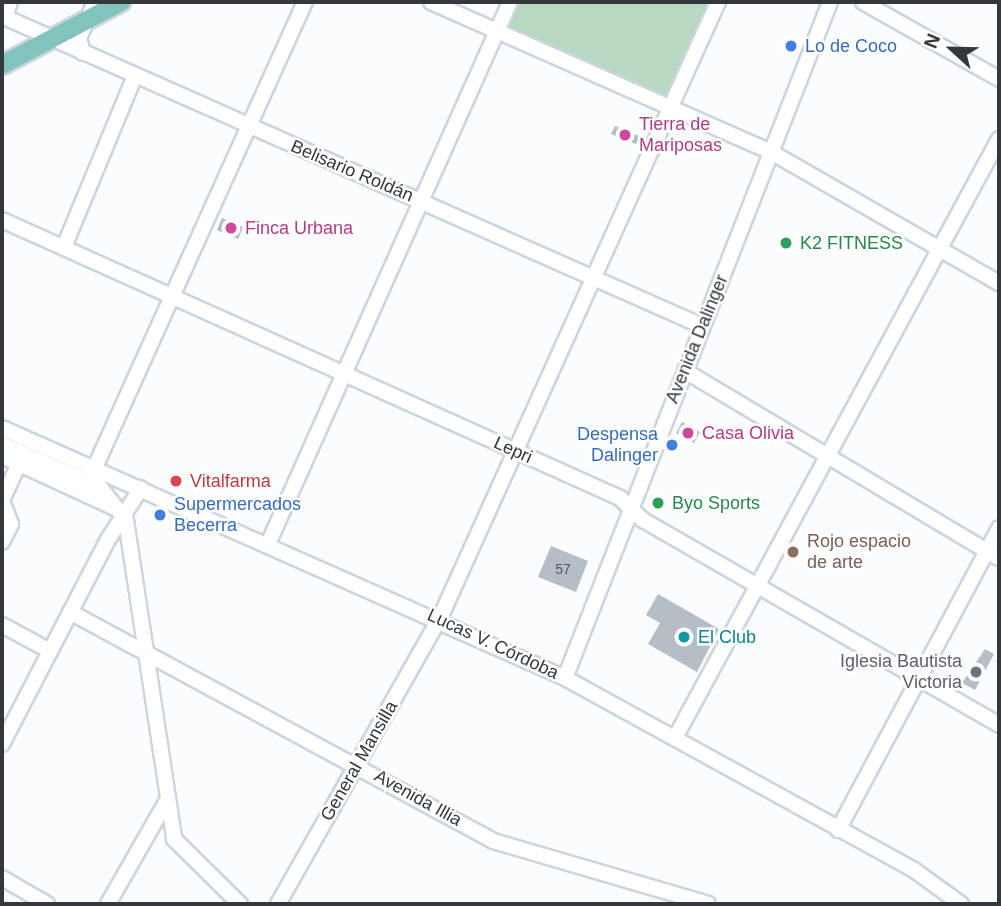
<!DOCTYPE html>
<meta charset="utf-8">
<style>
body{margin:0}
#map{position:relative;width:1001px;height:906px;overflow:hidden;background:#fafcfe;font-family:Arial,sans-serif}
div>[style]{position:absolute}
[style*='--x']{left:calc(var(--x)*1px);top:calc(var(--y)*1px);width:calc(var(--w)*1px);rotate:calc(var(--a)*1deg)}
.green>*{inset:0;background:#b9d8c2}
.building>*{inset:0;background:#b5bec7}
.roads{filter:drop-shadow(2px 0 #ccd5de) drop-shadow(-2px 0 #ccd5de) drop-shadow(0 2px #ccd5de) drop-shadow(0 -2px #ccd5de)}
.minor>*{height:14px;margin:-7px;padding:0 7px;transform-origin:7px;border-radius:7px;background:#fff}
.major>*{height:18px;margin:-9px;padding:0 9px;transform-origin:9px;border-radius:9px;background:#83c3be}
.dots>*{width:19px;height:19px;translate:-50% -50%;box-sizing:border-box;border:4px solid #fff;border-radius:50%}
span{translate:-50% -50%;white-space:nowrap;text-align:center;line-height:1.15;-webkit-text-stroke:5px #fff;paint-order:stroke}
.number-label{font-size:14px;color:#54595e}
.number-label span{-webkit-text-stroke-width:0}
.shop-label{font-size:18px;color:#366cbe}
.left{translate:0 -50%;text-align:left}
.right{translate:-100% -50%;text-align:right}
.hotel-label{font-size:18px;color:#b23c85}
.street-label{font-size:18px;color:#34373b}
.leisure-label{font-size:18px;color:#27864d}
.health-label{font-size:18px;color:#be3a42}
.education-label{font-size:18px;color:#785e54}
.culture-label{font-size:18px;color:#0d838f}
.worship-label{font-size:18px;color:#5b616d}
.frame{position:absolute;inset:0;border:4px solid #34373b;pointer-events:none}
.north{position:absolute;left:917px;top:14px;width:70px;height:70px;-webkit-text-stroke:5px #fff;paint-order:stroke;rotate:292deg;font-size:19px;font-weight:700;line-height:28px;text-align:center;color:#34373b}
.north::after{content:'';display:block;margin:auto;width:24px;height:32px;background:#34373b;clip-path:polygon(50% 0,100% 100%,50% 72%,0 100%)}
</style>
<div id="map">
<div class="green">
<i style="clip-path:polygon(517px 2px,712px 2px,667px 101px,505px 27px)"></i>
</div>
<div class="building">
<i style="clip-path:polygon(615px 126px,639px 136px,636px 144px,611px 134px)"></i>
<i style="clip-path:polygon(222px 218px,243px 227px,238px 239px,217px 230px)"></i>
<i style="clip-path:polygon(682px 422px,700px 432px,694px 443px,676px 433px)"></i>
<i style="clip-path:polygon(551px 546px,588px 561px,576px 592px,538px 577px)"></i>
<i style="clip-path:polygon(658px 594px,719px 629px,697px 672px,648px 644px,660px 623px,646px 615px)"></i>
<i style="clip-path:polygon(985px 649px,994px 654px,975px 690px,962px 683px)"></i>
</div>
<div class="roads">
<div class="minor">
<i style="--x:431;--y:2;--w:372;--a:23.8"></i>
<i style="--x:771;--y:152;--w:263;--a:29.9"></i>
<i style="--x:863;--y:2;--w:156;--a:29.5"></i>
<i style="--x:2;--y:16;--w:766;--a:23.89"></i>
<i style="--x:5;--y:18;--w:17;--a:-73"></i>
<i style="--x:83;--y:53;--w:16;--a:-105"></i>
<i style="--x:79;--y:38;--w:39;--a:-66"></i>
<i style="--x:2;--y:220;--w:678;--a:24.22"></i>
<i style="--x:620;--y:498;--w:32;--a:44"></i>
<i style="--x:643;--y:520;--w:411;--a:29.9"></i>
<i style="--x:64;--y:247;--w:185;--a:-67.5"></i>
<i style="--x:685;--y:371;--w:365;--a:30.8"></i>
<i style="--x:2;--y:428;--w:616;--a:23.94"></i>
<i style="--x:565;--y:678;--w:398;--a:28.8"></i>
<i style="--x:914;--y:870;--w:58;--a:35.9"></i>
<i style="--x:2;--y:444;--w:107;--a:23.7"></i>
<i style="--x:100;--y:487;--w:42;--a:51.8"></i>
<i style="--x:126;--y:520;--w:323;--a:81.4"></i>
<i style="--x:174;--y:839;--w:93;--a:44.6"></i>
<i style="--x:2;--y:456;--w:124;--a:24.7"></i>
<i style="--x:97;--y:476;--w:9;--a:-103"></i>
<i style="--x:95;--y:467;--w:510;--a:-65.7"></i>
<i style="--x:2;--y:542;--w:20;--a:-63"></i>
<i style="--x:11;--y:524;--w:26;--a:-111"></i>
<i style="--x:2;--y:500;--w:40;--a:-65"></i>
<i style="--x:268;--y:544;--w:594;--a:-65.94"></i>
<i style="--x:70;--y:612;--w:481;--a:28.4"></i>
<i style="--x:493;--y:841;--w:224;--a:16.3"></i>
<i style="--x:2;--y:625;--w:55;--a:28.4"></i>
<i style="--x:565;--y:678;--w:726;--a:-68.59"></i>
<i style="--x:675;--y:738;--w:681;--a:-61.59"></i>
<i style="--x:2;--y:744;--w:232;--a:-62.6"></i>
<i style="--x:109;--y:538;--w:59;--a:-57.4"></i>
<i style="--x:838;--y:830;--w:342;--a:-61.9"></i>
<i style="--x:2;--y:878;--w:52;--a:30"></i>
<i style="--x:108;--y:904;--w:121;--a:-60.3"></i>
<i style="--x:278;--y:904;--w:329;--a:-60.5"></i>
<i style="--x:440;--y:618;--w:676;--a:-65.71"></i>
</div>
<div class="major">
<i style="--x:2;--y:65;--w:135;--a:-27.9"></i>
</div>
</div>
<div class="dots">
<i style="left:791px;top:46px;background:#3f7fe0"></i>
<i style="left:625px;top:135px;background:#d1479c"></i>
<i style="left:231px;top:228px;background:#d1479c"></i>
<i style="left:786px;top:243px;background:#2e9e5b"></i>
<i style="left:688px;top:433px;background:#d1479c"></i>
<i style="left:672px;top:445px;background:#3f7fe0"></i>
<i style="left:176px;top:481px;background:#e0444e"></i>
<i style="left:658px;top:503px;background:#2e9e5b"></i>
<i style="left:160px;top:515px;background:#3f7fe0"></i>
<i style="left:793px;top:552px;background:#8d6e63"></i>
<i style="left:684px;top:637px;background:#0f9aa8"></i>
<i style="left:976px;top:672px;background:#6b7280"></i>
</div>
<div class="number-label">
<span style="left:563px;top:569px">57</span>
</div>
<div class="shop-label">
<span class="left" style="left:805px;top:46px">Lo de Coco</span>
<span class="right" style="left:658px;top:445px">Despensa<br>Dalinger</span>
<span class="left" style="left:174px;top:515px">Supermercados<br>Becerra</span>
</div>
<div class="hotel-label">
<span class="left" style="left:639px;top:135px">Tierra de<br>Mariposas</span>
<span class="left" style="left:245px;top:228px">Finca Urbana</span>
<span class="left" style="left:702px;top:433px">Casa Olivia</span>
</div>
<div class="street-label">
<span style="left:352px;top:171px;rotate:23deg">Belisario Roldán</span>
<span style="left:697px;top:339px;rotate:-68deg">Avenida Dalinger</span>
<span style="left:513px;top:450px;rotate:24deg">Lepri</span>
<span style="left:493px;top:644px;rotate:25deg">Lucas V. Córdoba</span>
<span style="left:359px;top:761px;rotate:-60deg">General Mansilla</span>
<span style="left:418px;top:798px;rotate:29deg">Avenida Illia</span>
</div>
<div class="leisure-label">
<span class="left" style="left:800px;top:243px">K2 FITNESS</span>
<span class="left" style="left:672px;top:503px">Byo Sports</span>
</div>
<div class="health-label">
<span class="left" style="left:190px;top:481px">Vitalfarma</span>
</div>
<div class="education-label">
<span class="left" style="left:807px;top:552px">Rojo espacio<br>de arte</span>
</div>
<div class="culture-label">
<span class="left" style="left:698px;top:637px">El Club</span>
</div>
<div class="worship-label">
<span class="right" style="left:962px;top:672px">Iglesia Bautista<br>Victoria</span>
</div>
<div class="frame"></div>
<div class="north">N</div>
</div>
